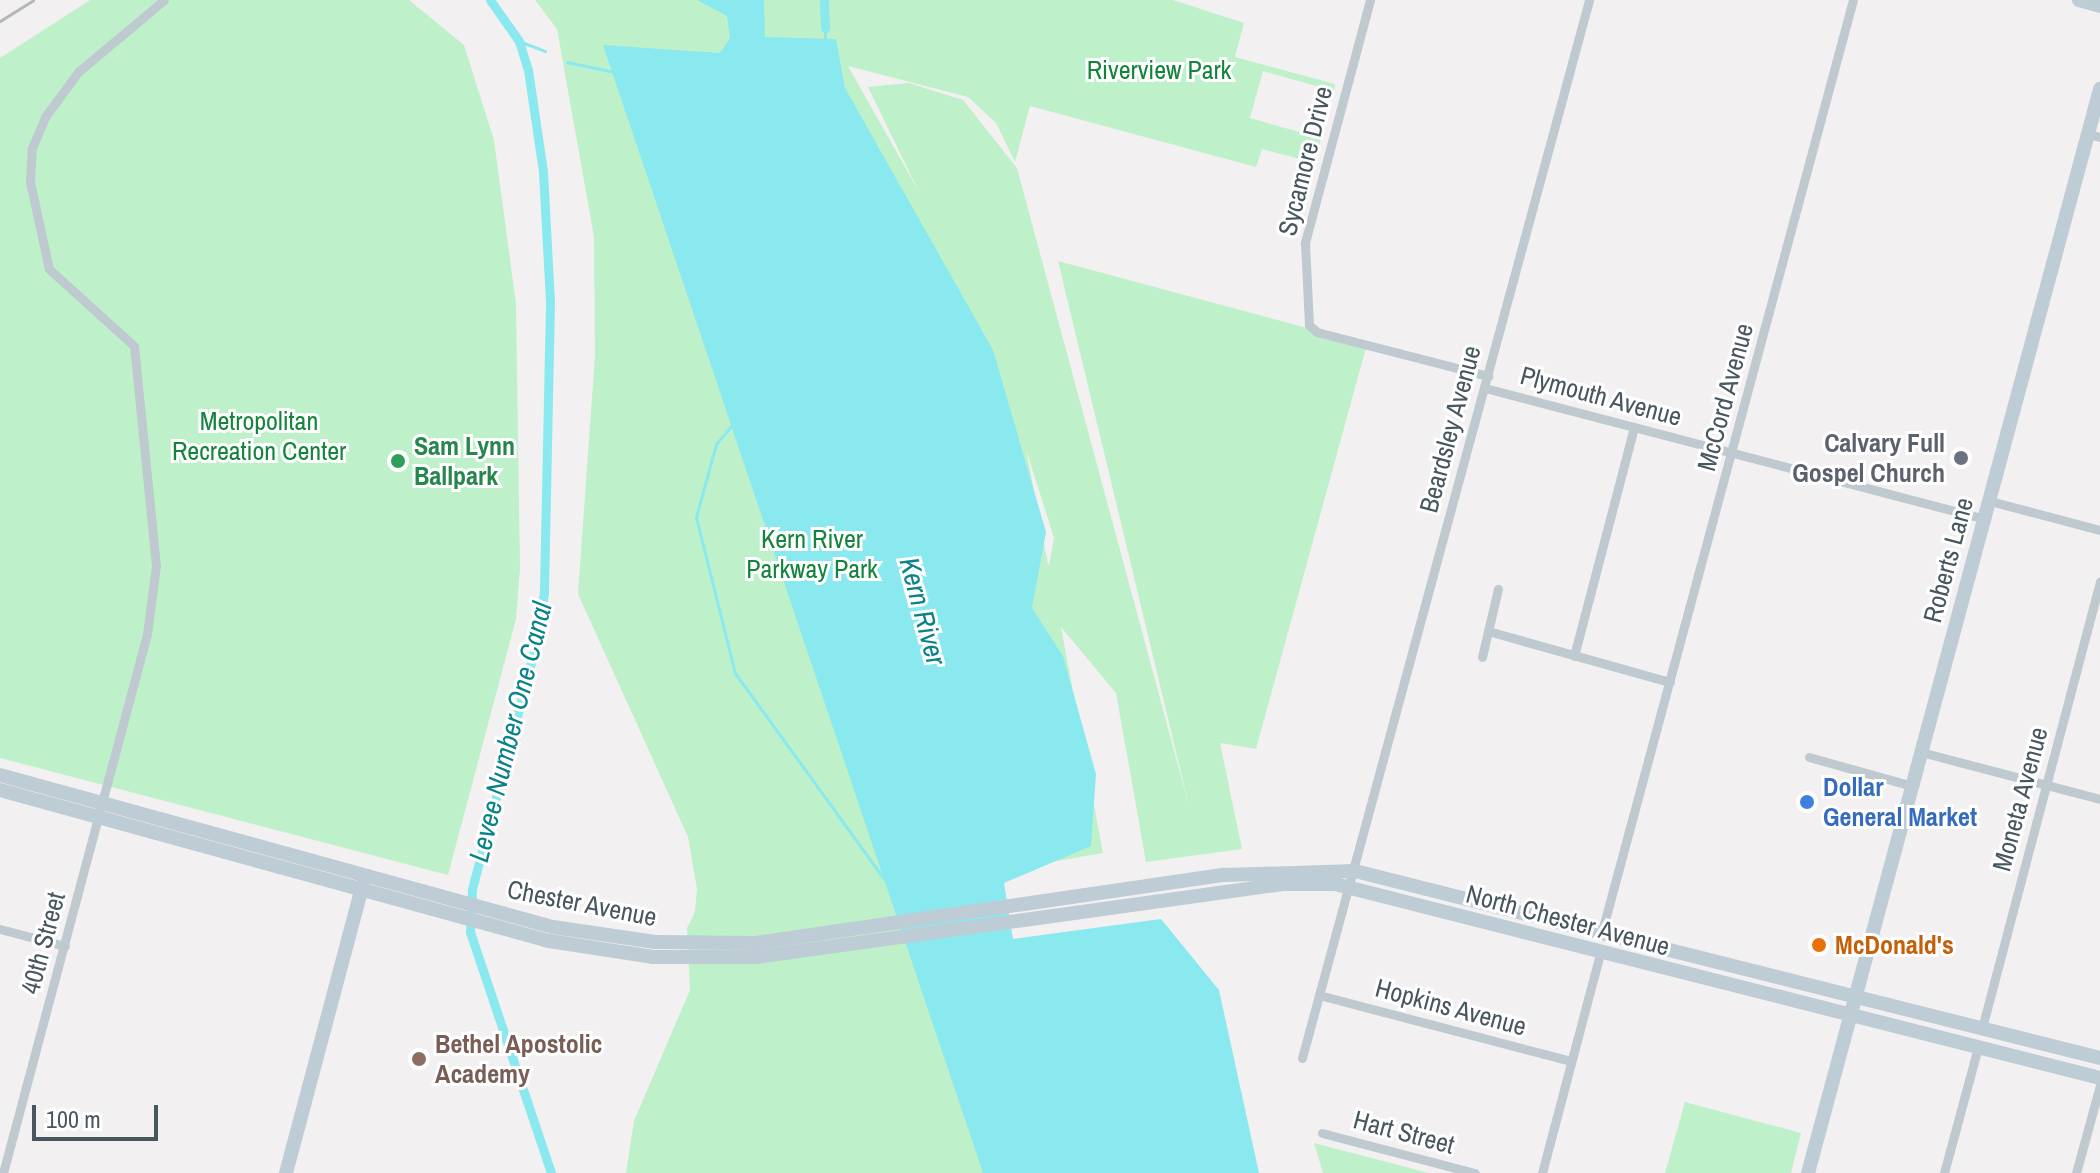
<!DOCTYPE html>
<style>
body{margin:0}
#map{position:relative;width:2100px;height:1173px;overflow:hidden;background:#f3f0f1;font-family:"Archivo Narrow",sans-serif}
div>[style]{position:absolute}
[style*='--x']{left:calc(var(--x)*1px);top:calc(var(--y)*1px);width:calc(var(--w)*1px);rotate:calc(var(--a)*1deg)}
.green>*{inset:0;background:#bef1ca}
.water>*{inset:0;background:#8ae9ef}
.stream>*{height:3px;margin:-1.5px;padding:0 1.5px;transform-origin:1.5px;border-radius:1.5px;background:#8ae9ef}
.canal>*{height:9px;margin:-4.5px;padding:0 4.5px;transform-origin:4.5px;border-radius:4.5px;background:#8ae9ef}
.street>*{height:9px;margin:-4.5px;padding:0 4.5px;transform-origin:4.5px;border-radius:4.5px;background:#becad0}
.secondary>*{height:14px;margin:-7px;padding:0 7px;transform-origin:7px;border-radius:7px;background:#beccd5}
.rail>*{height:3px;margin:-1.5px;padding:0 1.5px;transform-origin:1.5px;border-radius:1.5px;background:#b2b7bb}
.dots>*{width:22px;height:22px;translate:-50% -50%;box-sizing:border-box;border:4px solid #fff;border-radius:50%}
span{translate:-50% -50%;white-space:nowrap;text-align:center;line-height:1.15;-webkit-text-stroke:6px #fff;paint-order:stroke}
.park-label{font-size:26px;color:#14843c}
.street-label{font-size:26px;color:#48575f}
.worship-label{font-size:26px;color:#5b616d;font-weight:700}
.right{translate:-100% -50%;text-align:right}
.leisure-label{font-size:26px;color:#27864d;font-weight:700}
.left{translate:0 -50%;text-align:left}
.shop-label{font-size:26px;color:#366cbe;font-weight:700}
.food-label{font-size:26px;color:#c56008;font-weight:700}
.education-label{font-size:26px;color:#785e54;font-weight:700}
.water-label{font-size:28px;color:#0a828a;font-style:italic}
.scale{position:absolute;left:32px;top:1105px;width:126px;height:36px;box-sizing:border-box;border:4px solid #48575f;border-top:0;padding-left:10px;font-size:24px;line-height:28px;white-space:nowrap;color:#48575f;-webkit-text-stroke:6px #fff;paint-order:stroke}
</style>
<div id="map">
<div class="green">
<i style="clip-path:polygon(90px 0,409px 0,464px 45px,494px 140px,516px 304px,520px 568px,516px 619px,448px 875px,0 758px,0 58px)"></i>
<i style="clip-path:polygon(evenodd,535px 0,1173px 0,1244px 23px,1235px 57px,1335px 84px,1334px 91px,1263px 71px,1250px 118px,1321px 138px,1315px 163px,1262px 149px,1256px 167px,1030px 106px,1015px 162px,996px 123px,968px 97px,848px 66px,918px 190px,868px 87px,909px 83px,963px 100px,1017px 168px,1189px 806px,1058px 261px,1367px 344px,1256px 749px,1220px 743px,1242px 849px,1146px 862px,1116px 693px,1061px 627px,1103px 853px,995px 872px,1009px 953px,1245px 1173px,626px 1173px,634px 1121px,690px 990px,687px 928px,695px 912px,697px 889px,688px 837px,578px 594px,595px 355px,594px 237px,557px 29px,535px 0,1026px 449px,1054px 538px,1049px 565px,1048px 564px,1026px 449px)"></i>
<i style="clip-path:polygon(1685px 1102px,1801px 1133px,1791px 1173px,1665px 1173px)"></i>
<i style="clip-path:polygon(1314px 1143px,1429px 1173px,1323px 1173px)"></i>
</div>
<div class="water">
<i style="clip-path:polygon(697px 0,764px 0,765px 37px,836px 39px,845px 88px,993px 350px,1046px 532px,1032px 608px,1063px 656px,1096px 774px,1091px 846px,1004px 883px,1013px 939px,1161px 919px,1219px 990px,1259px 1173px,983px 1173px,603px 45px,720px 53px,730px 38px,727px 16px)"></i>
</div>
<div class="stream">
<i style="--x:825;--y:28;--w:16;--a:90"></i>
<i style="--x:519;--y:41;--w:28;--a:21"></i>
<i style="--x:567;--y:62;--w:48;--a:12"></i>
<i style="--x:732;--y:425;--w:25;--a:130"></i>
<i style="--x:716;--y:444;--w:76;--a:105.3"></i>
<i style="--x:696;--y:517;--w:161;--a:76"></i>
<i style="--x:735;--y:673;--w:259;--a:54.1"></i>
</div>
<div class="canal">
<i style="--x:490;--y:0;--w:50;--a:54.7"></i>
<i style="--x:519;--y:41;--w:30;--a:73"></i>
<i style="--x:528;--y:70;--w:103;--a:81.6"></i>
<i style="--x:543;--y:172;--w:131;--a:86.9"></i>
<i style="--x:550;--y:303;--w:290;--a:91.2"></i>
<i style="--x:544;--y:593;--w:59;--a:99.8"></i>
<i style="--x:534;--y:651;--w:246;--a:104.6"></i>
<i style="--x:472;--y:889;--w:43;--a:92.7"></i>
<i style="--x:470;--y:932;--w:254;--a:71.4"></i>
<i style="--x:824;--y:0;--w:28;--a:88"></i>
</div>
<div class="street">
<i style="--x:1370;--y:0;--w:252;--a:105"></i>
<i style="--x:1305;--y:243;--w:82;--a:87.2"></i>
<i style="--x:1309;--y:325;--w:11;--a:41"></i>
<i style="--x:1317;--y:332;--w:177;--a:14.4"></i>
<i style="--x:2088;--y:134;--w:12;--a:14"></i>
<i style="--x:1485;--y:388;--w:517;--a:14.68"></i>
<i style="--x:1990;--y:501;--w:114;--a:14.8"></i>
<i style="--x:1488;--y:631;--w:189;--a:15.7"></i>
<i style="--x:1574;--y:656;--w:237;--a:-75.3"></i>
<i style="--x:1482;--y:657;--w:70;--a:-76.8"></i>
<i style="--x:1921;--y:752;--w:185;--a:14.7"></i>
<i style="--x:1809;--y:757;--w:107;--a:15.7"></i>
<i style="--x:0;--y:929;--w:67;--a:14.7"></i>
<i style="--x:1601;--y:935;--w:968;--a:-74.92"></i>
<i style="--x:1319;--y:995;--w:260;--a:14.7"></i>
<i style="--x:1982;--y:1028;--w:462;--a:-75.2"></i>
<i style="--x:1302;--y:1058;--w:1096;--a:-74.82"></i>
<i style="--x:1322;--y:1133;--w:158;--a:14.7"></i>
<i style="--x:3;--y:1173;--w:558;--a:-75.04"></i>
<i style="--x:147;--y:634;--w:69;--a:-82.5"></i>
<i style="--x:156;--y:566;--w:221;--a:-95.7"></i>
<i style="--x:134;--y:346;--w:115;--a:-137.8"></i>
<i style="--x:49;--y:269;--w:89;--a:-102.3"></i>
<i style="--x:30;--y:182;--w:34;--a:-87"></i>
<i style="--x:32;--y:148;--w:34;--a:-67"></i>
<i style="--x:45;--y:117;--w:56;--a:-53.7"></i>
<i style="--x:78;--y:72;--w:112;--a:-39.9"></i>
<i style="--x:1542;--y:1173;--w:227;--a:-75.2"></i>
<i style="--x:1944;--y:1173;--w:131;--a:-74.9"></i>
<i style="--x:2076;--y:1173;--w:91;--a:-74.7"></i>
</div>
<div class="secondary">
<i style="--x:2079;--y:0;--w:22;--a:16"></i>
<i style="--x:0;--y:775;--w:574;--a:15.37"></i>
<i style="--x:553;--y:927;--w:103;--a:8.4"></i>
<i style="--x:655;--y:942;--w:101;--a:0.6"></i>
<i style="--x:756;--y:943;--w:473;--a:-8.3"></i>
<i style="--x:1224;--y:875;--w:131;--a:-1.7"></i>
<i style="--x:1355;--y:871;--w:768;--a:14.09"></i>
<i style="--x:0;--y:790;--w:569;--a:15.38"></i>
<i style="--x:549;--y:941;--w:106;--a:8.7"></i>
<i style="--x:654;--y:957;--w:103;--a:0"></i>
<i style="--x:757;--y:957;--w:531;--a:-7.9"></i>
<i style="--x:1283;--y:884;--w:52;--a:0"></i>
<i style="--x:1335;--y:884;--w:789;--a:14.23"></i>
<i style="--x:286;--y:1173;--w:300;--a:-75.1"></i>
<i style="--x:1808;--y:1173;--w:1123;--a:-74.92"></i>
</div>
<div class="rail">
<i style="--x:0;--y:21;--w:39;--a:-32"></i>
</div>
<div class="dots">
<i style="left:1961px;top:458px;background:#6b7280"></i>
<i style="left:398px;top:461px;background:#2e9e5b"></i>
<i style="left:1807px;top:802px;background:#3f7fe0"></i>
<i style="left:1819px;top:945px;background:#e8710a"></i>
<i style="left:419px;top:1059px;background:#8d6e63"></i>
</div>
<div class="park-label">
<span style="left:1159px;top:70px">Riverview Park</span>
<span style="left:259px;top:436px">Metropolitan<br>Recreation Center</span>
<span style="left:812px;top:554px">Kern River<br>Parkway Park</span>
</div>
<div class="street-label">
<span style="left:1305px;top:161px;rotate:-76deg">Sycamore Drive</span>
<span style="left:1601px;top:396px;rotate:15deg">Plymouth Avenue</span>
<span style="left:1725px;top:397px;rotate:-75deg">McCord Avenue</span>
<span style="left:1450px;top:429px;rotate:-75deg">Beardsley Avenue</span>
<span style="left:1948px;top:560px;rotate:-75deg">Roberts Lane</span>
<span style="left:2020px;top:799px;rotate:-75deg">Moneta Avenue</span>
<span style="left:582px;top:903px;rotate:11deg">Chester Avenue</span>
<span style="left:1568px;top:920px;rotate:15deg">North Chester Avenue</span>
<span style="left:43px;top:943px;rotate:-75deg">40th Street</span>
<span style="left:1451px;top:1007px;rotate:15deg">Hopkins Avenue</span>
<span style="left:1404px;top:1132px;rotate:15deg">Hart Street</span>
</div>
<div class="worship-label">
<span class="right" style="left:1945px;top:458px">Calvary Full<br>Gospel Church</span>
</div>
<div class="leisure-label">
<span class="left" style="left:414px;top:461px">Sam Lynn<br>Ballpark</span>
</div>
<div class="shop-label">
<span class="left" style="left:1823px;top:802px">Dollar<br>General Market</span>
</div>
<div class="food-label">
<span class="left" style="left:1835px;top:945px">McDonald's</span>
</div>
<div class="education-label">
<span class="left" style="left:435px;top:1059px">Bethel Apostolic<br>Academy</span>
</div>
<div class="water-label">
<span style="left:923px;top:611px;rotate:75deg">Kern River</span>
<span style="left:510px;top:732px;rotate:-76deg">Levee Number One Canal</span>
</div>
<div class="scale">100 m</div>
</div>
